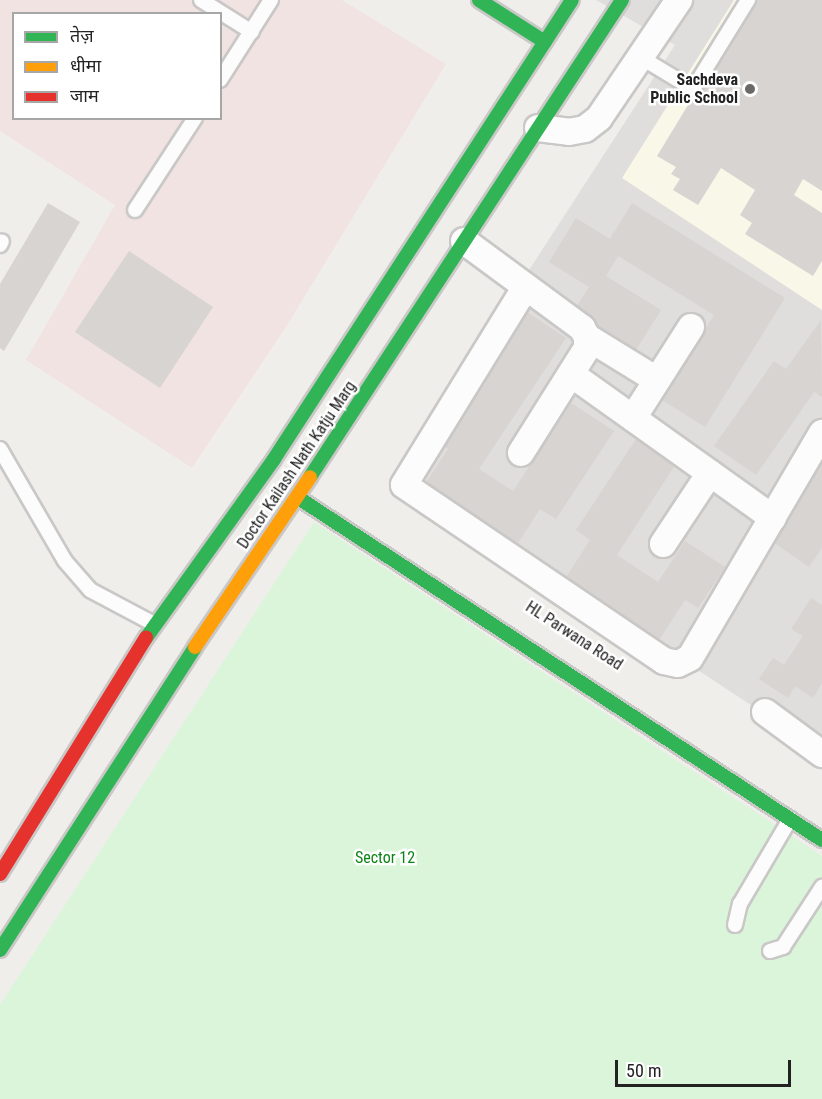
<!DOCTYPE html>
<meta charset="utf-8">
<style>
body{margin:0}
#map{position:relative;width:822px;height:1099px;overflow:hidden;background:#f0eeeb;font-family:"Roboto Condensed","Noto Sans Devanagari",sans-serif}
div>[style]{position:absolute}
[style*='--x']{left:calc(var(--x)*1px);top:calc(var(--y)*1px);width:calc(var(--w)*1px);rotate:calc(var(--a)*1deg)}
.residential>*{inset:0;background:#dfdedc}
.commercial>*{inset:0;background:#f1e3e1}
.education>*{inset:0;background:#f8f7e8}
.park>*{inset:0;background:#daf5da}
.building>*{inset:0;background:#d7d4d2}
.roads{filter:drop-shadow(2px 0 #c9c8c7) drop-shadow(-2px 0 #c9c8c7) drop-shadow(0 2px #c9c8c7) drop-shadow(0 -2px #c9c8c7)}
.lane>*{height:14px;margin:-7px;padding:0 7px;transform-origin:7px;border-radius:7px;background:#fdfcfc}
.street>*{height:26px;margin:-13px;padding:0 13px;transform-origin:13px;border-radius:13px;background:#fdfcfc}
.fast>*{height:14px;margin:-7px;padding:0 7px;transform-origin:7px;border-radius:7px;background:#30b455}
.slow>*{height:14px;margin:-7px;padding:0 7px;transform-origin:7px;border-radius:7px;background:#ff9f0a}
.jam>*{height:14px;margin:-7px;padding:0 7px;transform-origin:7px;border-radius:7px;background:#e5322d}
.dots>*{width:16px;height:16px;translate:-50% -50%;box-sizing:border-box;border:3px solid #fff;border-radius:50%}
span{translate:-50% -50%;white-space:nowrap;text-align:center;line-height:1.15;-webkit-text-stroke:5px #fff;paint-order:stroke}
.poi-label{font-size:16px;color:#222;font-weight:700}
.right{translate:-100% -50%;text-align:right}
.street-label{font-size:16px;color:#222}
.park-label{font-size:16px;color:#0c8416}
.legend{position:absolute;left:12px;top:12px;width:210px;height:108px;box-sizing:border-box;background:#fff;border:2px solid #a7a7a7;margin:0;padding:8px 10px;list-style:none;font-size:18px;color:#222}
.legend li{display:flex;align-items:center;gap:12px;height:30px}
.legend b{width:30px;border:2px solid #a7a7a7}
.scale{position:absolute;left:615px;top:1060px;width:176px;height:27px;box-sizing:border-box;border:3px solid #222;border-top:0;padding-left:8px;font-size:18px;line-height:21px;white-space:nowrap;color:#222;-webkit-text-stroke:4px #fff;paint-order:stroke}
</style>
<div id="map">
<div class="residential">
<i style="clip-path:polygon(596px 0,822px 0,822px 752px,398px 472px,675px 45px)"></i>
</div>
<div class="commercial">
<i style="clip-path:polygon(evenodd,0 0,342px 0,446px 64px,286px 327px,192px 468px,26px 360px,115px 205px,0 131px,0 0,14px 14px,220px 14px,220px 118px,14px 118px,14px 14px)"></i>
</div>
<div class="education">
<i style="clip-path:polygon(734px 0,822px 0,822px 310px,622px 178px)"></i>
</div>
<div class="park">
<i style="clip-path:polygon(314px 522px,822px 856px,822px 1099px,0 1099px,0 1005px)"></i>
</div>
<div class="building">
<i style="clip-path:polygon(752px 0,822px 0,822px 191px,803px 179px,794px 195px,822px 213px,822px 261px,813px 276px,745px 234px,752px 223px,740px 215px,755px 190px,721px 168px,698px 205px,673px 190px,680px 179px,671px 174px,676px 167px,657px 156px)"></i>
<i style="clip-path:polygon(48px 203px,80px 222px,4px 351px,0 348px,0 284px)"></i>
<i style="clip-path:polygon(632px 203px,785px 298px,705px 427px,662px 400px,714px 315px,618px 256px,606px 276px,661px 310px,636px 350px,573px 312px,589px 287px,549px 262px,576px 218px,610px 239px)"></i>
<i style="clip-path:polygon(129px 251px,213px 307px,160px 388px,75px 332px)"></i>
<i style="clip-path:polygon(520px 307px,566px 338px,479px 469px,513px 491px,571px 403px,614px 431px,556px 519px,540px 509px,513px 551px,421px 490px,448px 449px,433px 439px)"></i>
<i style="clip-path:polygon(821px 320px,822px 397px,814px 392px,756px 475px,714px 446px,774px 361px,786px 369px)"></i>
<i style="clip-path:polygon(636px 439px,675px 465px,617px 555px,658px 582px,685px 541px,725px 567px,698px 608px,685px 600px,657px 643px,563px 582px,590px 540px,576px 530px)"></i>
<i style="clip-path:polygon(822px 452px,822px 548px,809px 567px,766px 537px)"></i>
<i style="clip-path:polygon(811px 598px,822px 605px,822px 683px,813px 698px,795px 686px,788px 698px,759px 679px,773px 658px,784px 665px,803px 636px,791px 629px)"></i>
</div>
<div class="roads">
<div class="lane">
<i style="--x:201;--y:0;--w:60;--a:32.1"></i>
<i style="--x:640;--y:57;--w:62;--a:31.1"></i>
<i style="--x:693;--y:89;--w:105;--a:-58.3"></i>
<i style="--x:220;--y:80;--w:95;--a:-57.5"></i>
<i style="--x:135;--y:210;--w:110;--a:-56.9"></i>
<i style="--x:0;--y:245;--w:4;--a:-63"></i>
<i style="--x:0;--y:449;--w:129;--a:59.9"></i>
<i style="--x:65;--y:561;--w:38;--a:49"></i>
<i style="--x:90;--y:590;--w:72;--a:28"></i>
<i style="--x:735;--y:925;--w:22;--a:-77"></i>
<i style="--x:740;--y:904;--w:99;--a:-59.5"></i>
<i style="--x:770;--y:951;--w:14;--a:-17"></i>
<i style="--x:783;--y:947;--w:72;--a:-57"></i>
</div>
<div class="street">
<i style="--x:538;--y:128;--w:31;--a:7"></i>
<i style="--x:569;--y:132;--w:16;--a:-11"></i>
<i style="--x:585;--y:129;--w:18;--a:-38"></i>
<i style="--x:599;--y:118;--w:143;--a:-55.9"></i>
<i style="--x:464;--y:241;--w:147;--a:36.4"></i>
<i style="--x:582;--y:328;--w:10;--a:61"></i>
<i style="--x:587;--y:337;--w:11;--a:90"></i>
<i style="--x:587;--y:348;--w:124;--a:122.2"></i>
<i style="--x:525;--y:288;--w:231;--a:121.6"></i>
<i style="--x:404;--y:485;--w:314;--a:34.1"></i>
<i style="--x:664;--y:661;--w:14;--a:12"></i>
<i style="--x:678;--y:664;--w:13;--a:-27"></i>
<i style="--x:690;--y:658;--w:261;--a:-59.6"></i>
<i style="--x:587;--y:337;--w:82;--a:31.6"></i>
<i style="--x:571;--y:374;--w:248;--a:35.5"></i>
<i style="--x:633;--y:418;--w:108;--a:-57.5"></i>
<i style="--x:663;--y:544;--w:85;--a:-56.5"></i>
<i style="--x:765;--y:712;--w:71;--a:36.4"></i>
</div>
<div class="fast">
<i style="--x:479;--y:0;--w:78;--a:32.5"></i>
<i style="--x:310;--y:477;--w:570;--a:-56.81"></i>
<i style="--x:297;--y:497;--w:627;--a:33.16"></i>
<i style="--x:146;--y:638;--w:220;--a:-54.4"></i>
<i style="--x:274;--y:459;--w:547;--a:-57.01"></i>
<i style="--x:0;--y:950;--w:360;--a:-57.2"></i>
</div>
<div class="slow">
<i style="--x:195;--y:647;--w:205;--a:-55.9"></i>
</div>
<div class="jam">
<i style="--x:0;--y:874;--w:278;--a:-58.3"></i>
</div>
</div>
<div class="dots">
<i style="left:750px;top:89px;background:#6a6968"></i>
</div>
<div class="poi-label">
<span class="right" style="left:738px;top:89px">Sachdeva<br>Public School</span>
</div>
<div class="street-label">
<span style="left:297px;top:465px;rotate:-56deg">Doctor Kailash Nath Katju Marg</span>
<span style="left:574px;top:636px;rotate:33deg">HL Parwana Road</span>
</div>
<div class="park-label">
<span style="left:385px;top:858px">Sector 12</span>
</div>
<ul class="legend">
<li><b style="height:8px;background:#30b455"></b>तेज़</li>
<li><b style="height:8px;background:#ff9f0a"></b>धीमा</li>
<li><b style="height:8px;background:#e5322d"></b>जाम</li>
</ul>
<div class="scale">50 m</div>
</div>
